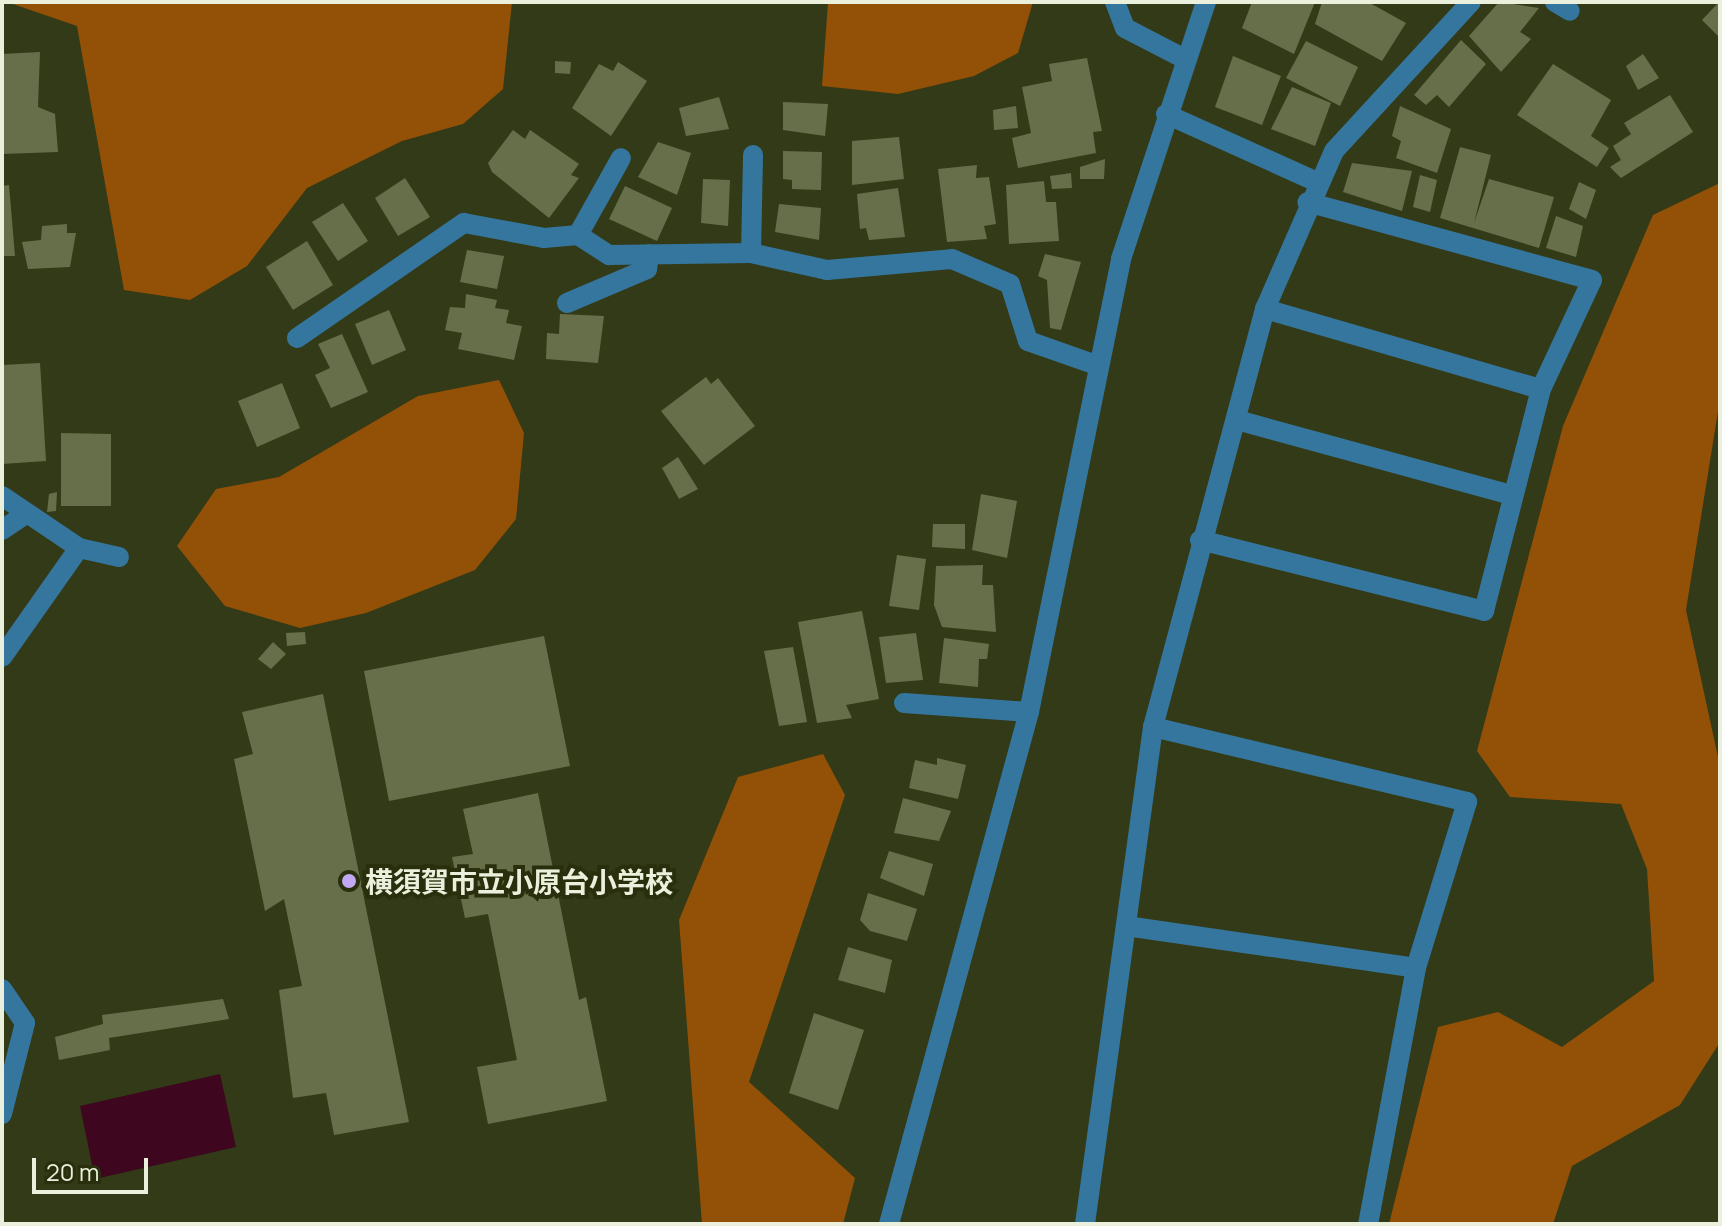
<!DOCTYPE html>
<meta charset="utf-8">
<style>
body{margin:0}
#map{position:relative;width:1722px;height:1226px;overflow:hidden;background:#333a17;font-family:Manrope,"Noto Sans JP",sans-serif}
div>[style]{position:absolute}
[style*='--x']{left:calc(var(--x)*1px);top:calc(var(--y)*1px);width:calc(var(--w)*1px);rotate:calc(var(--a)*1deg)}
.forest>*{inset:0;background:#935007}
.water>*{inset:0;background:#3e061f}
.building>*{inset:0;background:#666f4a}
.minor>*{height:20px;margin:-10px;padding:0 10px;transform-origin:10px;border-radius:10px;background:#35769f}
.dots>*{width:22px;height:22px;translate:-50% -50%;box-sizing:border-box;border:4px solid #292f0c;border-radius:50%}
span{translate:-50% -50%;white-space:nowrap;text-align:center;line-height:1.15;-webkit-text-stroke:8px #292f0c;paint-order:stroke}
.poi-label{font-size:28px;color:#eaf0db;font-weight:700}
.left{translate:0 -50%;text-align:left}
.frame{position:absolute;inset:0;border:4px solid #eaf0db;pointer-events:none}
.scale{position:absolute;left:32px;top:1158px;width:116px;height:36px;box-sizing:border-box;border:4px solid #eaf0db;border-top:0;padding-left:10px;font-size:24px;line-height:28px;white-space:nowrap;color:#eaf0db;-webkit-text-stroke:6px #292f0c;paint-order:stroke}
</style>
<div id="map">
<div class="forest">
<i style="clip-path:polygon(7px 2px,512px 2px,503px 89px,463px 124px,402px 141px,307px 188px,247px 266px,190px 300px,124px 290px,77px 26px)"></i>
<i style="clip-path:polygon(828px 2px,1033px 2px,1018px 53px,974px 76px,898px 94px,822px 86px)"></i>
<i style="clip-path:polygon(1720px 183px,1720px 399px,1686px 610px,1720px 766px,1720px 1042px,1680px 1105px,1572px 1166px,1553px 1224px,1389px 1224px,1438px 1027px,1498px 1012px,1562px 1047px,1654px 981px,1647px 869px,1621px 804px,1510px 797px,1477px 751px,1563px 426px,1653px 215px)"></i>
<i style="clip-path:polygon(499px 380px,524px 433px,516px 519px,475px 570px,366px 613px,300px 628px,225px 606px,177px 546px,216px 489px,279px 477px,418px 396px)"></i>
<i style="clip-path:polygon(823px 754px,845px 795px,749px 1082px,855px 1178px,843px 1224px,702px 1224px,679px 920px,738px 777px)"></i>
</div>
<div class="water">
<i style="clip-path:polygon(220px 1074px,236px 1147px,95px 1179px,80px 1106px)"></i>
</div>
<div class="building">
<i style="clip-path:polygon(1252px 2px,1315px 2px,1294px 54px,1242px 28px)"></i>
<i style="clip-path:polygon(1322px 2px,1368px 2px,1406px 23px,1382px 61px,1315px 24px)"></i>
<i style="clip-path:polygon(1499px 2px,1539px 8px,1520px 32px,1531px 39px,1501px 72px,1469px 36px)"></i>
<i style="clip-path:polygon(1719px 2px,1720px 2px,1720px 38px,1702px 20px)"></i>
<i style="clip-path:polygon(1461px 40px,1486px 64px,1449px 107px,1437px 95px,1426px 105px,1414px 95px)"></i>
<i style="clip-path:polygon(1306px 41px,1358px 67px,1340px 106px,1286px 78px)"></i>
<i style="clip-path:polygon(40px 52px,38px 107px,55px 114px,58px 152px,2px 154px,2px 54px)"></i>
<i style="clip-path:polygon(1643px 54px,1659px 78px,1638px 90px,1626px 66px)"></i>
<i style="clip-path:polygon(1233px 56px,1281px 76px,1262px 125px,1215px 107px)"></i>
<i style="clip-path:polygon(1087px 58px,1102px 131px,1093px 132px,1096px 153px,1018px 168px,1012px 138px,1031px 133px,1022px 87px,1052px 81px,1049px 64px)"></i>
<i style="clip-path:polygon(555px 61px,571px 62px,570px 74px,555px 73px)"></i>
<i style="clip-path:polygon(618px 62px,647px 81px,611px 136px,572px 108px,599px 64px,613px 71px)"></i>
<i style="clip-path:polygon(1553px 64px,1611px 100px,1591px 136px,1609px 148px,1597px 167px,1517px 115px)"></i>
<i style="clip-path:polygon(1292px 87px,1331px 103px,1315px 146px,1271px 129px)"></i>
<i style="clip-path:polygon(1670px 95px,1693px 132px,1621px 178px,1610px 167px,1621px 160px,1613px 146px,1631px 134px,1624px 123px)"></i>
<i style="clip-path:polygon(719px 97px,729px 129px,686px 136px,679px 108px)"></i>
<i style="clip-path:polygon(783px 102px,828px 104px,825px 136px,783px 130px)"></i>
<i style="clip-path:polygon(1016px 106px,1018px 128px,994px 130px,993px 110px)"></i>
<i style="clip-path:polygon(1400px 106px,1451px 129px,1437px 173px,1396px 158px,1401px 141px,1392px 136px)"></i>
<i style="clip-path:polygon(513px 130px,525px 139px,530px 130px,579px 164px,571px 175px,579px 178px,549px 218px,492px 172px,488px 163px)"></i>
<i style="clip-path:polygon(899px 137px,904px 179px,852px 185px,852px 141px)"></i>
<i style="clip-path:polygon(658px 142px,691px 153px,677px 195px,638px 177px)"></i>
<i style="clip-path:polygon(1460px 147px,1491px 155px,1474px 223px,1489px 179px,1554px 197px,1539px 248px,1440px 218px)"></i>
<i style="clip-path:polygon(783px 151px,822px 152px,821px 190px,792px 189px,792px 180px,783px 179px)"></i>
<i style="clip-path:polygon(1105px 159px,1104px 179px,1080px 179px,1080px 167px)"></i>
<i style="clip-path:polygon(1352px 163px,1412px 171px,1402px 211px,1343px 192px)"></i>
<i style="clip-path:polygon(977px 165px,976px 178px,989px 177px,996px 224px,984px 226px,987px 239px,947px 242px,938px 169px)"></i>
<i style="clip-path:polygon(1071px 173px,1072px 188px,1052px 189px,1050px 176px)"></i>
<i style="clip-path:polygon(1420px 175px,1437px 180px,1430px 212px,1413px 207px)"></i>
<i style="clip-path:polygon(405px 178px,430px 217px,398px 236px,375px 198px)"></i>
<i style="clip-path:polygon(703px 179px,730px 180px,728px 226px,701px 223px)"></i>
<i style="clip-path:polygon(1044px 181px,1046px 202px,1056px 202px,1059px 241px,1009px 244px,1006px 185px)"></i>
<i style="clip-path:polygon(1579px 182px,1596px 190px,1586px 219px,1569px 209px)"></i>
<i style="clip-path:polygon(9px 185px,15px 256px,2px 256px,2px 186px)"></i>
<i style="clip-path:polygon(625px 186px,672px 208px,657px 241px,609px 219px)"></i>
<i style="clip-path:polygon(898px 188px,905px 237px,869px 240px,866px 228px,860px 229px,857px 194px)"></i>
<i style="clip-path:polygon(343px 203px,368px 241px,338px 261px,312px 222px)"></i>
<i style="clip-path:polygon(779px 204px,821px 208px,819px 240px,775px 232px)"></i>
<i style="clip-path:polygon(1556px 216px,1583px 226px,1576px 257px,1546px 248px)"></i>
<i style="clip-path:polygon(67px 224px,67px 233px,76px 233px,70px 267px,28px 269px,22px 242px,41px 240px,42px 226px)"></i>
<i style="clip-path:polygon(307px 241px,333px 285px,293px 310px,266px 267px)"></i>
<i style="clip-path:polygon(467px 250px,504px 256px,497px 289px,460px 282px)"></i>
<i style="clip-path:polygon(1045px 254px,1081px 262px,1061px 330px,1050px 328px,1047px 280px,1038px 276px)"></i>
<i style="clip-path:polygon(466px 294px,497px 300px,495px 308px,509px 310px,506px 323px,522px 326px,514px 360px,458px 349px,462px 333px,445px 330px,450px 307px,465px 308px)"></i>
<i style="clip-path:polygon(389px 310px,406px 350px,372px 365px,355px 324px)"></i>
<i style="clip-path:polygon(560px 314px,604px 316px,598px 363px,546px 359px,547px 333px,559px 334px)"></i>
<i style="clip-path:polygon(342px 334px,368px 392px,331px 408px,315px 375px,330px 368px,318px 344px)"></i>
<i style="clip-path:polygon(40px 363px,46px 461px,2px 464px,2px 365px)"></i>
<i style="clip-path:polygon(706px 377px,711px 384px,718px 378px,755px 426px,704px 465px,661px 411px)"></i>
<i style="clip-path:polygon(282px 383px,300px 428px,257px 447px,238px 401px)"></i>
<i style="clip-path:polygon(61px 433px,111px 434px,111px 506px,61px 506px)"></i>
<i style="clip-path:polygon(678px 457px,698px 489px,679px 499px,662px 468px)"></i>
<i style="clip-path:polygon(57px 492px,56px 511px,47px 512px,49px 494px)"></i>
<i style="clip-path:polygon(981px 494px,1017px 501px,1007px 558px,972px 550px)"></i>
<i style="clip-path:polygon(933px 524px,965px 524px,965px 549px,932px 547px)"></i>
<i style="clip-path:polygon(897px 555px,926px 559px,919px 610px,889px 606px)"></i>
<i style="clip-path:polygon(983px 565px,982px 585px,993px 585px,996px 632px,942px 627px,934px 605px,936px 566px)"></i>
<i style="clip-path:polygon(862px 611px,879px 699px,846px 705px,852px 718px,817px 723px,798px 622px)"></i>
<i style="clip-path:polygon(305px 632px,306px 644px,287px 646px,286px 633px)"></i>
<i style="clip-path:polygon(916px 633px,923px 680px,886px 683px,879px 637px)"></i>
<i style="clip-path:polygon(544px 636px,570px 766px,389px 801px,364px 671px)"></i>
<i style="clip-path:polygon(944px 638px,989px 644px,987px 659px,979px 659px,978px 687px,939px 683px)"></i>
<i style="clip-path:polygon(273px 642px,286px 654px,271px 669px,258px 659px)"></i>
<i style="clip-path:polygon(793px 647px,807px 722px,779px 726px,764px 651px)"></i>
<i style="clip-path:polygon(323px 694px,409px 1122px,334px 1135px,326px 1093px,293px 1098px,279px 990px,302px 986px,284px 899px,265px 911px,234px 759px,253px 754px,242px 712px)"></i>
<i style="clip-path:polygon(937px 758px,966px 765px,958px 799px,909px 788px,915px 760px,937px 765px)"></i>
<i style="clip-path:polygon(538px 793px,579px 1000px,586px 997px,607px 1101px,488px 1124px,477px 1067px,517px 1060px,488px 914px,465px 918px,452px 857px,473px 854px,463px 809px)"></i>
<i style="clip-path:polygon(903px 798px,951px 811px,939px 841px,894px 833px)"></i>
<i style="clip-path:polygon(889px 851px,933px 864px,924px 896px,880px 878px)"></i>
<i style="clip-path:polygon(868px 893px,917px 909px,907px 941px,870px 931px,860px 920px)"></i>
<i style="clip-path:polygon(848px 947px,892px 960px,885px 993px,838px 980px)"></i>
<i style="clip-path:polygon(223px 999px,229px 1019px,109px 1038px,110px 1050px,59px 1060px,55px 1037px,103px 1024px,102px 1015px)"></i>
<i style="clip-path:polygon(814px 1013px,864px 1030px,838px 1110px,789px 1093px)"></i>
</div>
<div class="minor">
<i style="--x:1115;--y:2;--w:28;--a:69"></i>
<i style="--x:1125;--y:28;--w:65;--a:27.3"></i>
<i style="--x:1555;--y:2;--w:17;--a:31"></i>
<i style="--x:1166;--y:114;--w:166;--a:24.2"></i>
<i style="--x:578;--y:235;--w:88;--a:-60.8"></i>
<i style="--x:751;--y:253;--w:98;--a:-88.8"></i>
<i style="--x:567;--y:303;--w:87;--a:-23"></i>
<i style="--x:647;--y:269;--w:15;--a:-82"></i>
<i style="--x:1265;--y:309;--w:287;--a:16.2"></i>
<i style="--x:297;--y:338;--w:203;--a:-34.6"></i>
<i style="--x:464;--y:223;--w:81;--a:10.6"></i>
<i style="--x:544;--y:238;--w:34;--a:-5"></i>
<i style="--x:578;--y:235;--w:37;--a:33"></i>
<i style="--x:609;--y:255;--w:142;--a:-0.8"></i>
<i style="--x:751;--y:253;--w:78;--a:12.6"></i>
<i style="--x:827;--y:270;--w:125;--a:-5"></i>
<i style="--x:952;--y:259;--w:63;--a:23.3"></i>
<i style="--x:1010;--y:284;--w:60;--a:72.5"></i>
<i style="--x:1028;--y:341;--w:72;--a:19.4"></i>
<i style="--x:1237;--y:420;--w:284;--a:15.3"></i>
<i style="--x:2;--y:496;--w:93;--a:34"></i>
<i style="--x:79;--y:548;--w:133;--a:125.2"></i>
<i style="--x:2;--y:530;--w:27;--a:-34"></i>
<i style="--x:1200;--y:540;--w:293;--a:14"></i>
<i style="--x:1484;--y:611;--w:229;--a:-75.6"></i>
<i style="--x:1541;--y:389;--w:120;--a:-64.9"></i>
<i style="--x:1592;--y:280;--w:295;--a:-164.7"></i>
<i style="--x:79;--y:548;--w:41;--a:12.7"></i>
<i style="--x:904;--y:703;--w:125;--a:4.1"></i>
<i style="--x:1153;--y:727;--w:323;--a:13.4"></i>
<i style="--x:1467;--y:802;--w:174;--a:107.1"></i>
<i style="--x:1416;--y:968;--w:260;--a:100.6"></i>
<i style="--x:1126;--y:926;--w:293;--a:8.2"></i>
<i style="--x:2;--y:989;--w:41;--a:55.9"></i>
<i style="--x:25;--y:1023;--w:94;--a:104.2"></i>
<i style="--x:889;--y:1224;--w:531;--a:-74.71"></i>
<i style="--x:1029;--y:712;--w:462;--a:-78.5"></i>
<i style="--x:1121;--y:259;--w:271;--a:-71.7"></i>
<i style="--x:1085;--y:1224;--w:502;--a:-82.21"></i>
<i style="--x:1153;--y:727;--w:433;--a:-75"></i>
<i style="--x:1265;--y:309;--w:172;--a:-66.4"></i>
<i style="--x:1334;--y:151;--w:202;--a:-47.4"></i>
</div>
<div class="dots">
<i style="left:349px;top:881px;background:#c1a8f3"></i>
</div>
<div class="poi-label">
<span class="left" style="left:365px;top:881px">横須賀市立小原台小学校</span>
</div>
<div class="frame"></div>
<div class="scale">20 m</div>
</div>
